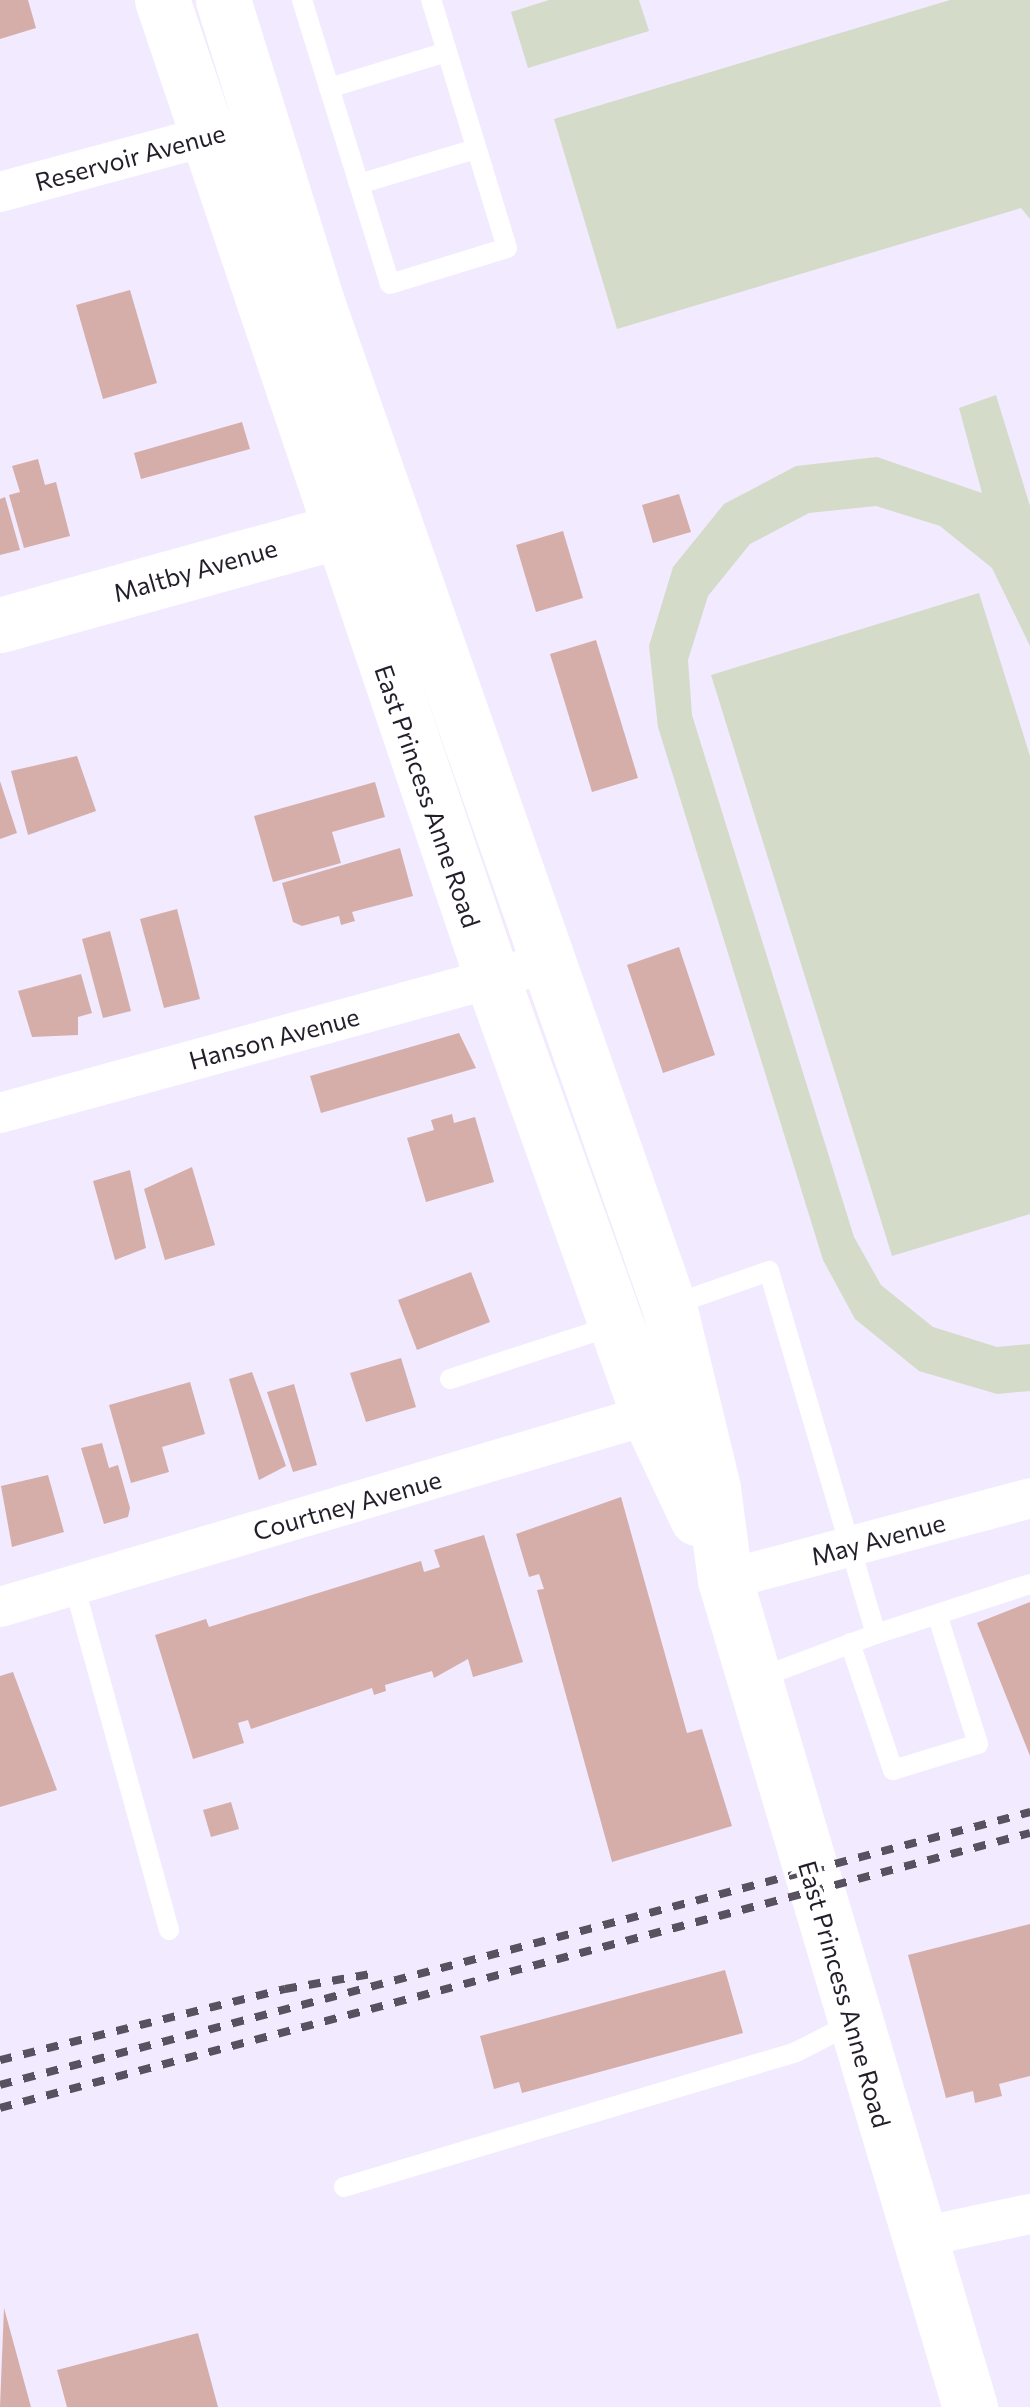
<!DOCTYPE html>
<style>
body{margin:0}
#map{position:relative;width:1030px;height:2407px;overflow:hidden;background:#f2eafe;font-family:Commissioner,sans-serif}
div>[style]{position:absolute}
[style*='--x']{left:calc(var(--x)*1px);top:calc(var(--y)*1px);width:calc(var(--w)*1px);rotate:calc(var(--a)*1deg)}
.green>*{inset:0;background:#d5dbc9}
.building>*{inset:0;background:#d5aeaa}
.lane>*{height:20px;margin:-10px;padding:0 10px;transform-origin:10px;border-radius:10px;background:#fff}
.street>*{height:40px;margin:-20px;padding:0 20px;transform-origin:20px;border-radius:20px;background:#fff}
.secondary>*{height:55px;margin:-27.5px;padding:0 27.5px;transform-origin:27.5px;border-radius:27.5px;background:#fff}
.rail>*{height:8px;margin-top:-4px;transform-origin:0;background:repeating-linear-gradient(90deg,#585260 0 12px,transparent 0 24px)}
span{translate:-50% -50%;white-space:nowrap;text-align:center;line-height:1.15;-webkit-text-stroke:8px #fff;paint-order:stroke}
.street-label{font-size:25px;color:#231e2a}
</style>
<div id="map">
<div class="green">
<i style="clip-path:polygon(549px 0,639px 0,649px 31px,528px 68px,511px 12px)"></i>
<i style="clip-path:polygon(950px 0,1030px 0,1030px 219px,1021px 208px,617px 329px,554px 119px)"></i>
<i style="clip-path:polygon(996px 395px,1030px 506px,1030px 646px,992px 568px,940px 526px,876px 506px,809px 513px,750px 544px,708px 596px,688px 660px,692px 715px,854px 1237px,881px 1285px,933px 1327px,997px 1347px,1030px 1344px,1030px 1391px,997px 1394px,919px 1371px,855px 1319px,823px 1260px,658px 727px,649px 646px,673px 567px,724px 504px,796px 466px,877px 457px,982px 493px,959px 408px)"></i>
<i style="clip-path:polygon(979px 593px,1030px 756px,1030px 1214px,892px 1256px,711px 675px)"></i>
</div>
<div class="building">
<i style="clip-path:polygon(0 0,28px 0,36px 28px,0 39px)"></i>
<i style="clip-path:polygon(130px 290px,157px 383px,103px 399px,76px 305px)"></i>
<i style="clip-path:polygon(242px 422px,250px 449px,141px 479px,134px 453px)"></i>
<i style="clip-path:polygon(38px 459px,45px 485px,56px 482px,70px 536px,24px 548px,9px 495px,20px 492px,12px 466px)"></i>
<i style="clip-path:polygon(679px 494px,691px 532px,653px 543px,642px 505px)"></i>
<i style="clip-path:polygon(5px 497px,20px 550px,0 555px,0 499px)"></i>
<i style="clip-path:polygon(563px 531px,583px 598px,536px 612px,516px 545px)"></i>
<i style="clip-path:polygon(596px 640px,638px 778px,592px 792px,550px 654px)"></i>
<i style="clip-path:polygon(77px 756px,96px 811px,28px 835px,11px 771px)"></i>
<i style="clip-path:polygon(0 781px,17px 833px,0 839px)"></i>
<i style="clip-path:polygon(375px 782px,385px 817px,332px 832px,341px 863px,273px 882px,254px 816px)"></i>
<i style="clip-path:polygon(400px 848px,413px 896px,352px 912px,355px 921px,341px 925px,339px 916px,302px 926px,293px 922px,282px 883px)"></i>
<i style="clip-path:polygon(177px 909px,200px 999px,164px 1008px,140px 919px)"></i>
<i style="clip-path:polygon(110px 931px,131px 1011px,103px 1018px,82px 939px)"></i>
<i style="clip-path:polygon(679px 947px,715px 1055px,663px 1073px,627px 965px)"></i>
<i style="clip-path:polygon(81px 974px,92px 1013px,78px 1017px,78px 1035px,32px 1037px,18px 991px)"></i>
<i style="clip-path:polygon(459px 1033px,476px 1068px,321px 1113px,310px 1076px)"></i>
<i style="clip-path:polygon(452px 1114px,454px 1123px,475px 1117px,494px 1182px,426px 1202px,407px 1138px,434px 1130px,431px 1120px)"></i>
<i style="clip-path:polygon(192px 1167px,215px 1245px,165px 1260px,144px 1189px)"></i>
<i style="clip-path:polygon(130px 1170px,146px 1248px,115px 1260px,93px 1181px)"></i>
<i style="clip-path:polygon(471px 1272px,490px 1322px,417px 1350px,398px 1300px)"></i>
<i style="clip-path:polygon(401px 1358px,416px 1407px,366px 1422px,350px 1373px)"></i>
<i style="clip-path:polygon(252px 1372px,286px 1466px,259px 1480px,229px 1379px)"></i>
<i style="clip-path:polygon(190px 1382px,205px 1434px,162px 1447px,169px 1472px,131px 1483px,109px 1405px)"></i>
<i style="clip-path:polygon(294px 1384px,317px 1465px,293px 1472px,267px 1392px)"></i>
<i style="clip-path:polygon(102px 1443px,109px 1468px,118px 1465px,130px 1508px,128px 1517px,104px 1524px,81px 1448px)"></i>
<i style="clip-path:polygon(48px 1475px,64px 1532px,12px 1547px,1px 1486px)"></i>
<i style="clip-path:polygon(621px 1497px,687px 1733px,702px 1729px,732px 1826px,612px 1862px,537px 1590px,544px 1589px,539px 1574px,529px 1577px,516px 1534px)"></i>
<i style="clip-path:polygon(484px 1535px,523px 1662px,473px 1677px,468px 1659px,434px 1678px,432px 1671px,385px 1685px,386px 1691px,374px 1695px,372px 1688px,251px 1729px,248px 1720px,238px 1723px,244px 1743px,193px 1759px,155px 1635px,206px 1619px,209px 1627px,421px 1561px,424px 1572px,440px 1567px,434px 1550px)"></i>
<i style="clip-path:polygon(1030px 1602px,1030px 1756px,977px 1623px)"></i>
<i style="clip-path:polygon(13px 1672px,57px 1790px,0 1807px,0 1676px)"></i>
<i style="clip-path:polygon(231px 1802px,239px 1829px,211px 1837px,203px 1810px)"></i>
<i style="clip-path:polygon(1030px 1924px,1030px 2076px,999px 2084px,1002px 2096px,975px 2103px,973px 2091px,946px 2098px,908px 1955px)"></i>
<i style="clip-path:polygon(725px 1970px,743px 2033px,522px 2093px,519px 2082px,494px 2089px,480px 2036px)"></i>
<i style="clip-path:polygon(4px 2308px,31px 2407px,0 2407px)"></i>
<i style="clip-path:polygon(198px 2333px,218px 2407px,67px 2407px,57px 2370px)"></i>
</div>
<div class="lane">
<i style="--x:302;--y:0;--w:297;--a:72.8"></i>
<i style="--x:390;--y:284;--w:122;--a:-17.1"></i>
<i style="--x:507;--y:248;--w:259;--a:-107"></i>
<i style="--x:329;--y:88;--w:123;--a:-17"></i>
<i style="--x:359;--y:184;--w:122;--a:-16.7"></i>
<i style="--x:672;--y:1305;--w:103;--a:-19.3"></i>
<i style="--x:769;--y:1271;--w:378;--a:73.6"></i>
<i style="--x:876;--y:1634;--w:128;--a:159.4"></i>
<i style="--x:450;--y:1379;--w:174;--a:-18.1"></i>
<i style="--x:74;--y:1585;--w:358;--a:74.6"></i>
<i style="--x:876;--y:1634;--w:162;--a:-18"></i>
<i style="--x:850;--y:1643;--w:134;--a:71.3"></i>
<i style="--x:893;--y:1770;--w:89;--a:-17"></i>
<i style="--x:978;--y:1744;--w:136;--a:-107.5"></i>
<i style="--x:344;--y:2187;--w:472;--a:-16.6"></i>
<i style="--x:796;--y:2052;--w:64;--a:-27"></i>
</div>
<div class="street">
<i style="--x:0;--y:192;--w:241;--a:-15.1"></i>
<i style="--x:0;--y:1113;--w:568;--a:-15.31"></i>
<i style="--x:725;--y:1580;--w:316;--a:-15"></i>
<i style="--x:0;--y:1607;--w:701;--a:-16.5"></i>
<i style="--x:916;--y:2238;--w:116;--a:-11.9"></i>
</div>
<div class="secondary">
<i style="--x:162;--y:0;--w:1032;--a:71.35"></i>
<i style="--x:492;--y:978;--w:465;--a:70.3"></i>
<i style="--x:649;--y:1416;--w:113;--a:64.8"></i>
<i style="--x:223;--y:0;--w:319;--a:72.7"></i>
<i style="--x:318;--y:305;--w:1061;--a:70.68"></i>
<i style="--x:669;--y:1306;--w:187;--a:76.4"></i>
<i style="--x:713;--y:1488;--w:93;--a:82.6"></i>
<i style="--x:725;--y:1580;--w:863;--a:73.5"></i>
<i style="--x:0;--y:625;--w:383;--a:-15.5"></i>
</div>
<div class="rail">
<i style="--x:0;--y:2060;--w:294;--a:-14"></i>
<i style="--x:285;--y:1989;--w:93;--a:-9.9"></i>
<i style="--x:0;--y:2085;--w:1066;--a:-14.84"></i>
<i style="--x:0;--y:2108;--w:1066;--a:-14.95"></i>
</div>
<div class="street-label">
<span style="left:130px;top:157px;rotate:-15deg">Reservoir Avenue</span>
<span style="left:195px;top:570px;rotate:-16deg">Maltby Avenue</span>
<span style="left:428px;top:796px;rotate:71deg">East Princess Anne Road</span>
<span style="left:274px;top:1038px;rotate:-15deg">Hanson Avenue</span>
<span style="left:347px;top:1505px;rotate:-16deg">Courtney Avenue</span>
<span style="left:878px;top:1539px;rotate:-15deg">May Avenue</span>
<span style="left:845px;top:1994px;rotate:74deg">East Princess Anne Road</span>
</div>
</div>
